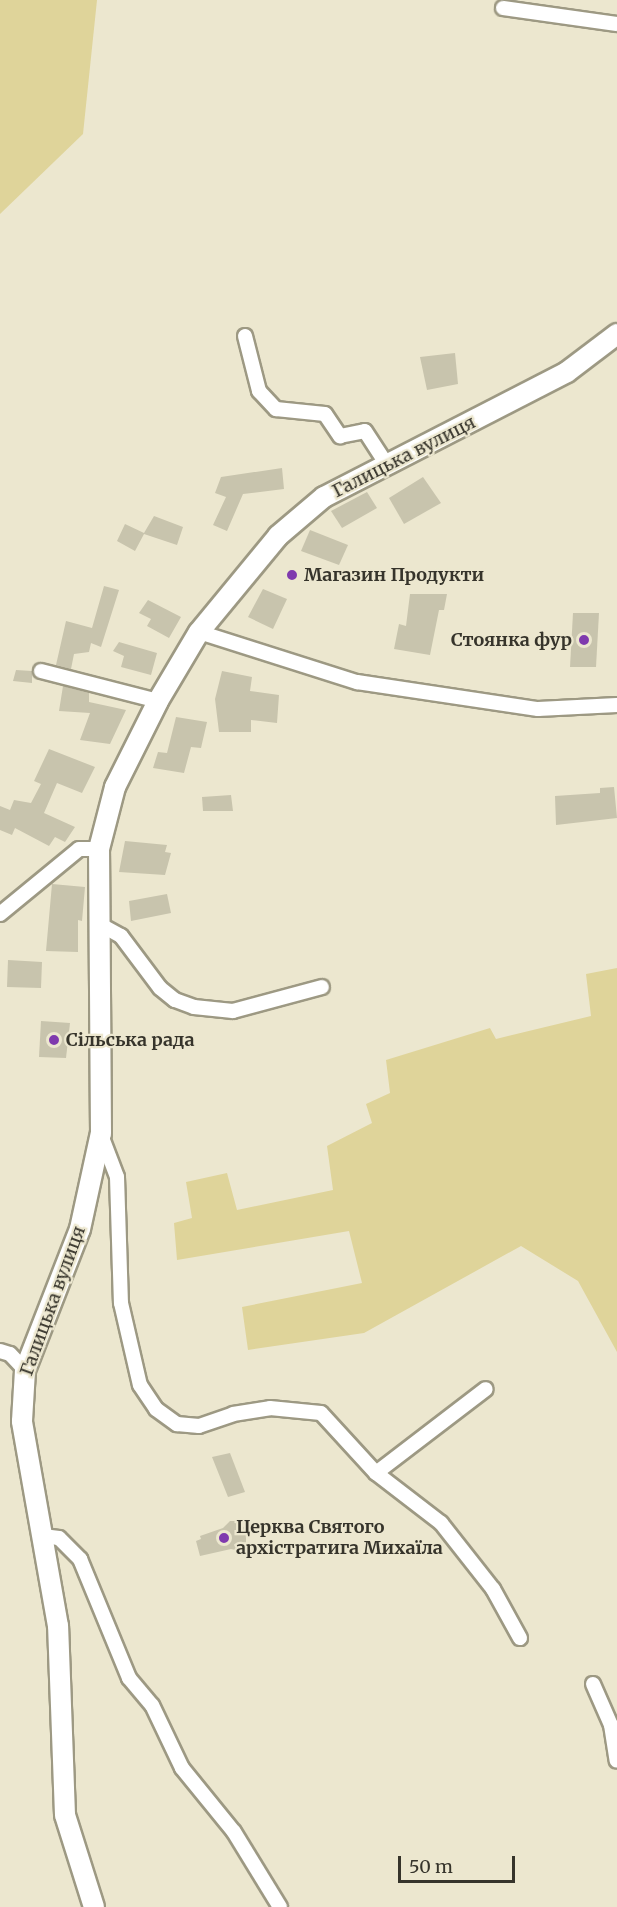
<!DOCTYPE html>
<meta charset="utf-8">
<style>
body{margin:0}
#map{position:relative;width:617px;height:1907px;overflow:hidden;background:#ece7cf;font-family:Merriweather,serif}
div>[style]{position:absolute}
[style*='--x']{left:calc(var(--x)*1px);top:calc(var(--y)*1px);width:calc(var(--w)*1px);rotate:calc(var(--a)*1deg)}
.green>*{inset:0;background:#dfd49a}
.building>*{inset:0;background:#c8c4ad}
.roads{filter:drop-shadow(2px 0 #9d9983) drop-shadow(-2px 0 #9d9983) drop-shadow(0 2px #9d9983) drop-shadow(0 -2px #9d9983)}
.minor>*{height:14px;margin:-7px;padding:0 7px;transform-origin:7px;border-radius:7px;background:#fff}
.secondary>*{height:20px;margin:-10px;padding:0 10px;transform-origin:10px;border-radius:10px;background:#fff}
.dots>*{width:16px;height:16px;translate:-50% -50%;box-sizing:border-box;border:3px solid #ece7cf;border-radius:50%}
span{translate:-50% -50%;white-space:nowrap;text-align:center;line-height:1.15;-webkit-text-stroke:4.5px #ece7cf;paint-order:stroke}
.street-label{font-size:18px;color:#36342b}
.poi-label{font-size:18px;color:#36342b;font-weight:700}
.left{translate:0 -50%;text-align:left}
.right{translate:-100% -50%;text-align:right}
.scale{position:absolute;left:398px;top:1856px;width:117px;height:27px;box-sizing:border-box;border:3px solid #36342b;border-top:0;padding-left:8px;font-size:18px;line-height:21px;white-space:nowrap;color:#36342b;-webkit-text-stroke:4px #ece7cf;paint-order:stroke}
</style>
<div id="map">
<div class="green">
<i style="clip-path:polygon(0 0,97px 0,83px 134px,0 214px)"></i>
<i style="clip-path:polygon(617px 968px,617px 1352px,578px 1281px,521px 1246px,364px 1333px,248px 1350px,242px 1307px,362px 1283px,349px 1231px,177px 1260px,174px 1223px,192px 1218px,186px 1182px,227px 1173px,237px 1210px,333px 1190px,327px 1146px,372px 1123px,366px 1104px,390px 1093px,386px 1060px,490px 1028px,496px 1039px,591px 1016px,586px 974px)"></i>
</div>
<div class="building">
<i style="clip-path:polygon(455px 353px,458px 384px,427px 390px,420px 357px)"></i>
<i style="clip-path:polygon(282px 468px,284px 489px,243px 494px,227px 531px,213px 525px,226px 497px,215px 493px,221px 477px)"></i>
<i style="clip-path:polygon(423px 477px,441px 503px,404px 524px,389px 498px)"></i>
<i style="clip-path:polygon(367px 492px,377px 508px,342px 528px,331px 511px)"></i>
<i style="clip-path:polygon(154px 516px,183px 527px,177px 545px,144px 534px,135px 551px,117px 541px,125px 524px,144px 533px)"></i>
<i style="clip-path:polygon(310px 530px,348px 545px,339px 565px,301px 551px)"></i>
<i style="clip-path:polygon(104px 586px,119px 590px,101px 647px,91px 643px,89px 652px,74px 654px,71px 669px,56px 665px,66px 621px,92px 628px)"></i>
<i style="clip-path:polygon(263px 589px,287px 599px,273px 629px,248px 617px)"></i>
<i style="clip-path:polygon(410px 594px,447px 594px,444px 610px,439px 610px,430px 655px,394px 649px,399px 624px,406px 626px)"></i>
<i style="clip-path:polygon(148px 600px,181px 617px,169px 638px,147px 626px,151px 619px,139px 613px)"></i>
<i style="clip-path:polygon(573px 613px,599px 613px,596px 667px,570px 667px)"></i>
<i style="clip-path:polygon(119px 642px,157px 653px,151px 675px,121px 667px,124px 656px,113px 651px)"></i>
<i style="clip-path:polygon(16px 670px,32px 671px,32px 683px,13px 681px)"></i>
<i style="clip-path:polygon(222px 671px,252px 677px,250px 691px,279px 695px,277px 723px,251px 720px,251px 732px,219px 732px,215px 699px)"></i>
<i style="clip-path:polygon(63px 686px,89px 693px,89px 702px,126px 710px,110px 744px,80px 740px,90px 713px,59px 711px)"></i>
<i style="clip-path:polygon(176px 717px,207px 722px,201px 748px,191px 747px,184px 773px,153px 768px,158px 752px,167px 753px)"></i>
<i style="clip-path:polygon(49px 749px,95px 767px,82px 793px,57px 783px,44px 813px,75px 827px,65px 842px,55px 837px,49px 846px,15px 828px,12px 835px,0 830px,0 806px,10px 810px,14px 800px,31px 803px,41px 784px,34px 781px)"></i>
<i style="clip-path:polygon(614px 787px,617px 818px,556px 825px,555px 796px,600px 793px,600px 788px)"></i>
<i style="clip-path:polygon(231px 795px,233px 811px,203px 811px,202px 797px)"></i>
<i style="clip-path:polygon(125px 841px,167px 845px,165px 852px,171px 853px,165px 875px,119px 872px)"></i>
<i style="clip-path:polygon(52px 884px,85px 887px,82px 921px,78px 920px,78px 952px,46px 951px)"></i>
<i style="clip-path:polygon(167px 894px,171px 913px,131px 921px,129px 901px)"></i>
<i style="clip-path:polygon(8px 960px,42px 962px,41px 988px,7px 987px)"></i>
<i style="clip-path:polygon(41px 1021px,70px 1023px,66px 1058px,39px 1057px)"></i>
<i style="clip-path:polygon(230px 1453px,245px 1492px,228px 1497px,212px 1457px)"></i>
<i style="clip-path:polygon(230px 1521px,237px 1521px,246px 1529px,246px 1547px,240px 1551px,231px 1549px,200px 1556px,196px 1541px,201px 1539px,200px 1536px,223px 1528px)"></i>
</div>
<div class="roads">
<div class="minor">
<i style="--x:503;--y:8;--w:115;--a:8"></i>
<i style="--x:245;--y:336;--w:57;--a:75.7"></i>
<i style="--x:259;--y:391;--w:25;--a:47"></i>
<i style="--x:276;--y:409;--w:49;--a:5.8"></i>
<i style="--x:325;--y:414;--w:27;--a:56"></i>
<i style="--x:340;--y:436;--w:25;--a:-11"></i>
<i style="--x:365;--y:431;--w:38;--a:57"></i>
<i style="--x:199;--y:632;--w:166;--a:17.6"></i>
<i style="--x:357;--y:682;--w:183;--a:8.5"></i>
<i style="--x:538;--y:709;--w:79;--a:-2.9"></i>
<i style="--x:41;--y:671;--w:121;--a:14.4"></i>
<i style="--x:0;--y:914;--w:102;--a:-39.4"></i>
<i style="--x:79;--y:849;--w:20;--a:0"></i>
<i style="--x:101;--y:925;--w:23;--a:29"></i>
<i style="--x:121;--y:936;--w:65;--a:53.1"></i>
<i style="--x:160;--y:988;--w:19;--a:39"></i>
<i style="--x:175;--y:1000;--w:20;--a:20"></i>
<i style="--x:194;--y:1007;--w:39;--a:6"></i>
<i style="--x:233;--y:1011;--w:92;--a:-15.1"></i>
<i style="--x:101;--y:1135;--w:45;--a:69.1"></i>
<i style="--x:117;--y:1177;--w:126;--a:88.2"></i>
<i style="--x:121;--y:1303;--w:84;--a:77"></i>
<i style="--x:140;--y:1385;--w:29;--a:56"></i>
<i style="--x:156;--y:1409;--w:26;--a:36"></i>
<i style="--x:177;--y:1424;--w:22;--a:5"></i>
<i style="--x:199;--y:1426;--w:36;--a:-19"></i>
<i style="--x:233;--y:1414;--w:37;--a:-9"></i>
<i style="--x:270;--y:1408;--w:51;--a:5.6"></i>
<i style="--x:321;--y:1413;--w:81;--a:47.5"></i>
<i style="--x:376;--y:1473;--w:82;--a:37.6"></i>
<i style="--x:441;--y:1523;--w:84;--a:51.8"></i>
<i style="--x:493;--y:1589;--w:56;--a:61.1"></i>
<i style="--x:0;--y:1351;--w:10;--a:17"></i>
<i style="--x:10;--y:1354;--w:22;--a:47"></i>
<i style="--x:376;--y:1473;--w:138;--a:-37.4"></i>
<i style="--x:43;--y:1536;--w:16;--a:7"></i>
<i style="--x:59;--y:1538;--w:30;--a:45"></i>
<i style="--x:80;--y:1559;--w:129;--a:67.6"></i>
<i style="--x:129;--y:1678;--w:35;--a:50"></i>
<i style="--x:152;--y:1705;--w:70;--a:64.5"></i>
<i style="--x:182;--y:1768;--w:82;--a:50.9"></i>
<i style="--x:234;--y:1832;--w:88;--a:58.5"></i>
<i style="--x:593;--y:1684;--w:45;--a:66.3"></i>
<i style="--x:611;--y:1725;--w:36;--a:81"></i>
</div>
<div class="secondary">
<i style="--x:94;--y:1907;--w:96;--a:-107.5"></i>
<i style="--x:65;--y:1815;--w:189;--a:-92.1"></i>
<i style="--x:58;--y:1626;--w:208;--a:-100"></i>
<i style="--x:22;--y:1421;--w:51;--a:-86.6"></i>
<i style="--x:25;--y:1370;--w:151;--a:-68.7"></i>
<i style="--x:80;--y:1229;--w:98;--a:-77.7"></i>
<i style="--x:101;--y:1133;--w:284;--a:-90.4"></i>
<i style="--x:99;--y:849;--w:64;--a:-75.5"></i>
<i style="--x:115;--y:787;--w:96;--a:-63.4"></i>
<i style="--x:158;--y:701;--w:80;--a:-59.3"></i>
<i style="--x:199;--y:632;--w:124;--a:-50.5"></i>
<i style="--x:278;--y:536;--w:60;--a:-40.3"></i>
<i style="--x:324;--y:497;--w:273;--a:-27.2"></i>
<i style="--x:567;--y:372;--w:63;--a:-37.2"></i>
</div>
</div>
<div class="dots">
<i style="left:292px;top:575px;background:#7f3aae"></i>
<i style="left:584px;top:640px;background:#7f3aae"></i>
<i style="left:54px;top:1040px;background:#7f3aae"></i>
<i style="left:224px;top:1538px;background:#7f3aae"></i>
</div>
<div class="street-label">
<span style="left:404px;top:457px;rotate:-27deg">Галицька вулиця</span>
<span style="left:53px;top:1301px;rotate:-70deg">Галицька вулиця</span>
</div>
<div class="poi-label">
<span class="left" style="left:304px;top:575px">Магазин Продукти</span>
<span class="right" style="left:572px;top:640px">Стоянка фур</span>
<span class="left" style="left:66px;top:1040px">Сільська рада</span>
<span class="left" style="left:236px;top:1538px">Церква Святого<br>архістратига Михаїла</span>
</div>
<div class="scale">50 m</div>
</div>
